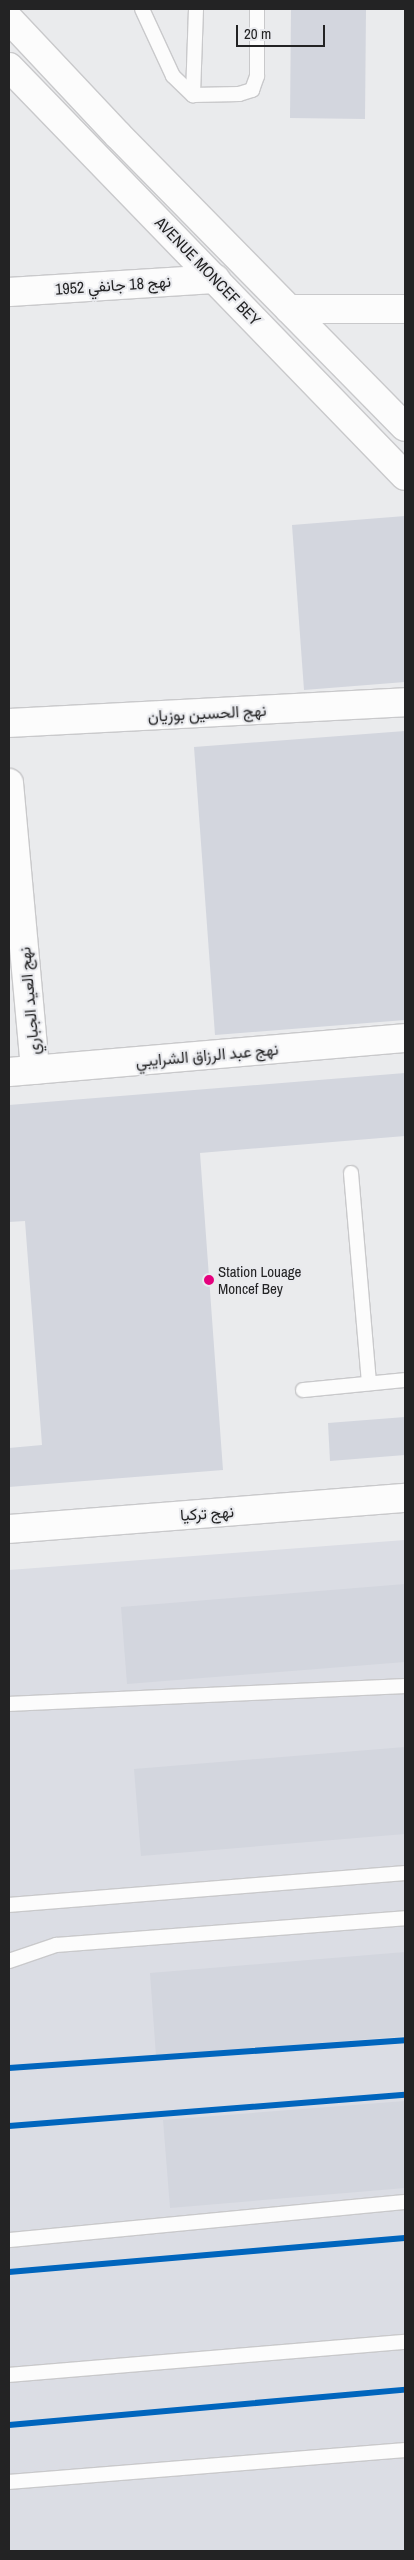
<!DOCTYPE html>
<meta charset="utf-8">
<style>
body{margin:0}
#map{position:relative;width:414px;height:2560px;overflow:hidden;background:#eaebed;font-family:"Archivo Narrow",Vazirmatn,sans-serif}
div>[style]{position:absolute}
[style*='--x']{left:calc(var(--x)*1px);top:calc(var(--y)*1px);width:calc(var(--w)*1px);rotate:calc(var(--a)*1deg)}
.built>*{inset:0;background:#dbdde4}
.building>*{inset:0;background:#d3d6de}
.roads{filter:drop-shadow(1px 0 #c9c9cb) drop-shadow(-1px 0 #c9c9cb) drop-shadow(0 1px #c9c9cb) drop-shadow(0 -1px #c9c9cb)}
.service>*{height:14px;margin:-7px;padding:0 7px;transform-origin:7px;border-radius:7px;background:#fcfcfc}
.minor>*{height:28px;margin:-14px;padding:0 14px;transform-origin:14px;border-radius:14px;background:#fcfcfc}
.secondary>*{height:28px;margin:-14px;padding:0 14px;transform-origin:14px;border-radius:14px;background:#fcfcfc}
.rail-1>*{height:6px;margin:-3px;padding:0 3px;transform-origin:3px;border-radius:3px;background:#0065bd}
.dots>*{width:14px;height:14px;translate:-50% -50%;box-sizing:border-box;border:2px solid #e9eaee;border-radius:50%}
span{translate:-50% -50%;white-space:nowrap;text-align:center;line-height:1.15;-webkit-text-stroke:4px #e9eaee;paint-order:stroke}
.bus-label{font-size:15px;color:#232324}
.left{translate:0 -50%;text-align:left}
.street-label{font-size:16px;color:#232324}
.frame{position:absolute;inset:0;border:10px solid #232324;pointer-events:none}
.scale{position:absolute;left:236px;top:25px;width:89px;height:22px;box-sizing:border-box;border:2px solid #232324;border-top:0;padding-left:6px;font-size:15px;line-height:18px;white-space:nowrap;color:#232324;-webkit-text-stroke:4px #e9eaee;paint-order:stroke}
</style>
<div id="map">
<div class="built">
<i style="clip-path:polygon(405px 1540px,405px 2551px,9px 2551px,9px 1570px)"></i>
</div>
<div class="building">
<i style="clip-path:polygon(291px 9px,366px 9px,365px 119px,290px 118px)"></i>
<i style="clip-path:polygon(405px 516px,405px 682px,304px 690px,292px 525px)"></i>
<i style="clip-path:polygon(405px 731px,405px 1020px,215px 1035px,194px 747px)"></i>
<i style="clip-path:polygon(405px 1073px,405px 1136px,200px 1153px,223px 1470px,9px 1487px,9px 1448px,42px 1445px,25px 1221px,9px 1222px,9px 1105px)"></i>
<i style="clip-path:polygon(405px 1417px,405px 1455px,330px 1461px,328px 1423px)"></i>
<i style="clip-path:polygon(405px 1584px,405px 1662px,127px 1684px,121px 1607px)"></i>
<i style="clip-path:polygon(405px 1747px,405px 1834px,141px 1856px,134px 1769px)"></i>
<i style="clip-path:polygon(405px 1952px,405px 2036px,156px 2056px,150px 1973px)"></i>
<i style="clip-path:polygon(405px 2101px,405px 2188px,170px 2208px,163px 2120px)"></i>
</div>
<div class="roads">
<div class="service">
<i style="--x:142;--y:9;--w:74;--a:65.2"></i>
<i style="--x:173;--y:76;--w:28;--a:44"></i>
<i style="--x:193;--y:95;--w:46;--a:-1.2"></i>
<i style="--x:239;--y:94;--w:14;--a:-17"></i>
<i style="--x:252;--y:90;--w:15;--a:-70"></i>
<i style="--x:257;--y:76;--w:67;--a:-90"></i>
<i style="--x:193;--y:95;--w:86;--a:-88"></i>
<i style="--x:351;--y:1173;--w:211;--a:85.1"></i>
<i style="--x:303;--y:1390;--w:102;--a:-5.6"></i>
<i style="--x:9;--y:1704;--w:396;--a:-2.6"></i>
<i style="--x:9;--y:1905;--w:397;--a:-4.6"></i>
<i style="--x:9;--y:1961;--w:50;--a:-18.8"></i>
<i style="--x:56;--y:1945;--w:350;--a:-4.4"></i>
<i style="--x:9;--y:2240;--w:398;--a:-5.5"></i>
<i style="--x:9;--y:2375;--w:397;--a:-4.8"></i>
<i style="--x:9;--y:2482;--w:397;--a:-4.6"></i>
</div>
<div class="minor">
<i style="--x:9;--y:292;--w:207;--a:-3.6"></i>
<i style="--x:289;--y:309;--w:116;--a:0"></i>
<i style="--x:9;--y:723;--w:397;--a:-3"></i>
<i style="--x:9;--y:783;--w:288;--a:84.8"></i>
<i style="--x:9;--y:1072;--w:397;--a:-4.9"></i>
<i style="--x:9;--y:1529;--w:397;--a:-4.5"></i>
</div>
<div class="secondary">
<i style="--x:9;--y:19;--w:159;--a:46.8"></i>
<i style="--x:118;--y:135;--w:409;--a:45.5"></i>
<i style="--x:9;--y:67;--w:569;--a:45.93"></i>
</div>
</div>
<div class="rail-1">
<i style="--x:9;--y:2068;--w:397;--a:-4"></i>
<i style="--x:9;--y:2126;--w:397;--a:-4.5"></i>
<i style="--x:9;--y:2272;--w:397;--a:-4.9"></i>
<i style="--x:9;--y:2425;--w:398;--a:-5.1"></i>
</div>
<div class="dots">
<i style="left:209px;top:1280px;background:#e5007d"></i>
</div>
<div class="bus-label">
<span class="left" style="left:218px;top:1280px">Station Louage<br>Moncef Bey</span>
</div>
<div class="street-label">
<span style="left:208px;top:271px;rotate:46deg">AVENUE MONCEF BEY</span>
<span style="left:113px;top:285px;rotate:-4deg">نهج 18 جانفي 1952</span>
<span style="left:207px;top:713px;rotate:-3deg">نهج الحسين بوزيان</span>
<span style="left:29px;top:1001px;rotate:-95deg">نهج العيد الجباري</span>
<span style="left:207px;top:1055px;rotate:-5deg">نهج عبد الرزاق الشرايبي</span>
<span style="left:207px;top:1513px;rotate:-4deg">نهج تركيا</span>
</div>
<div class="frame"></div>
<div class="scale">20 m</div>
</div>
